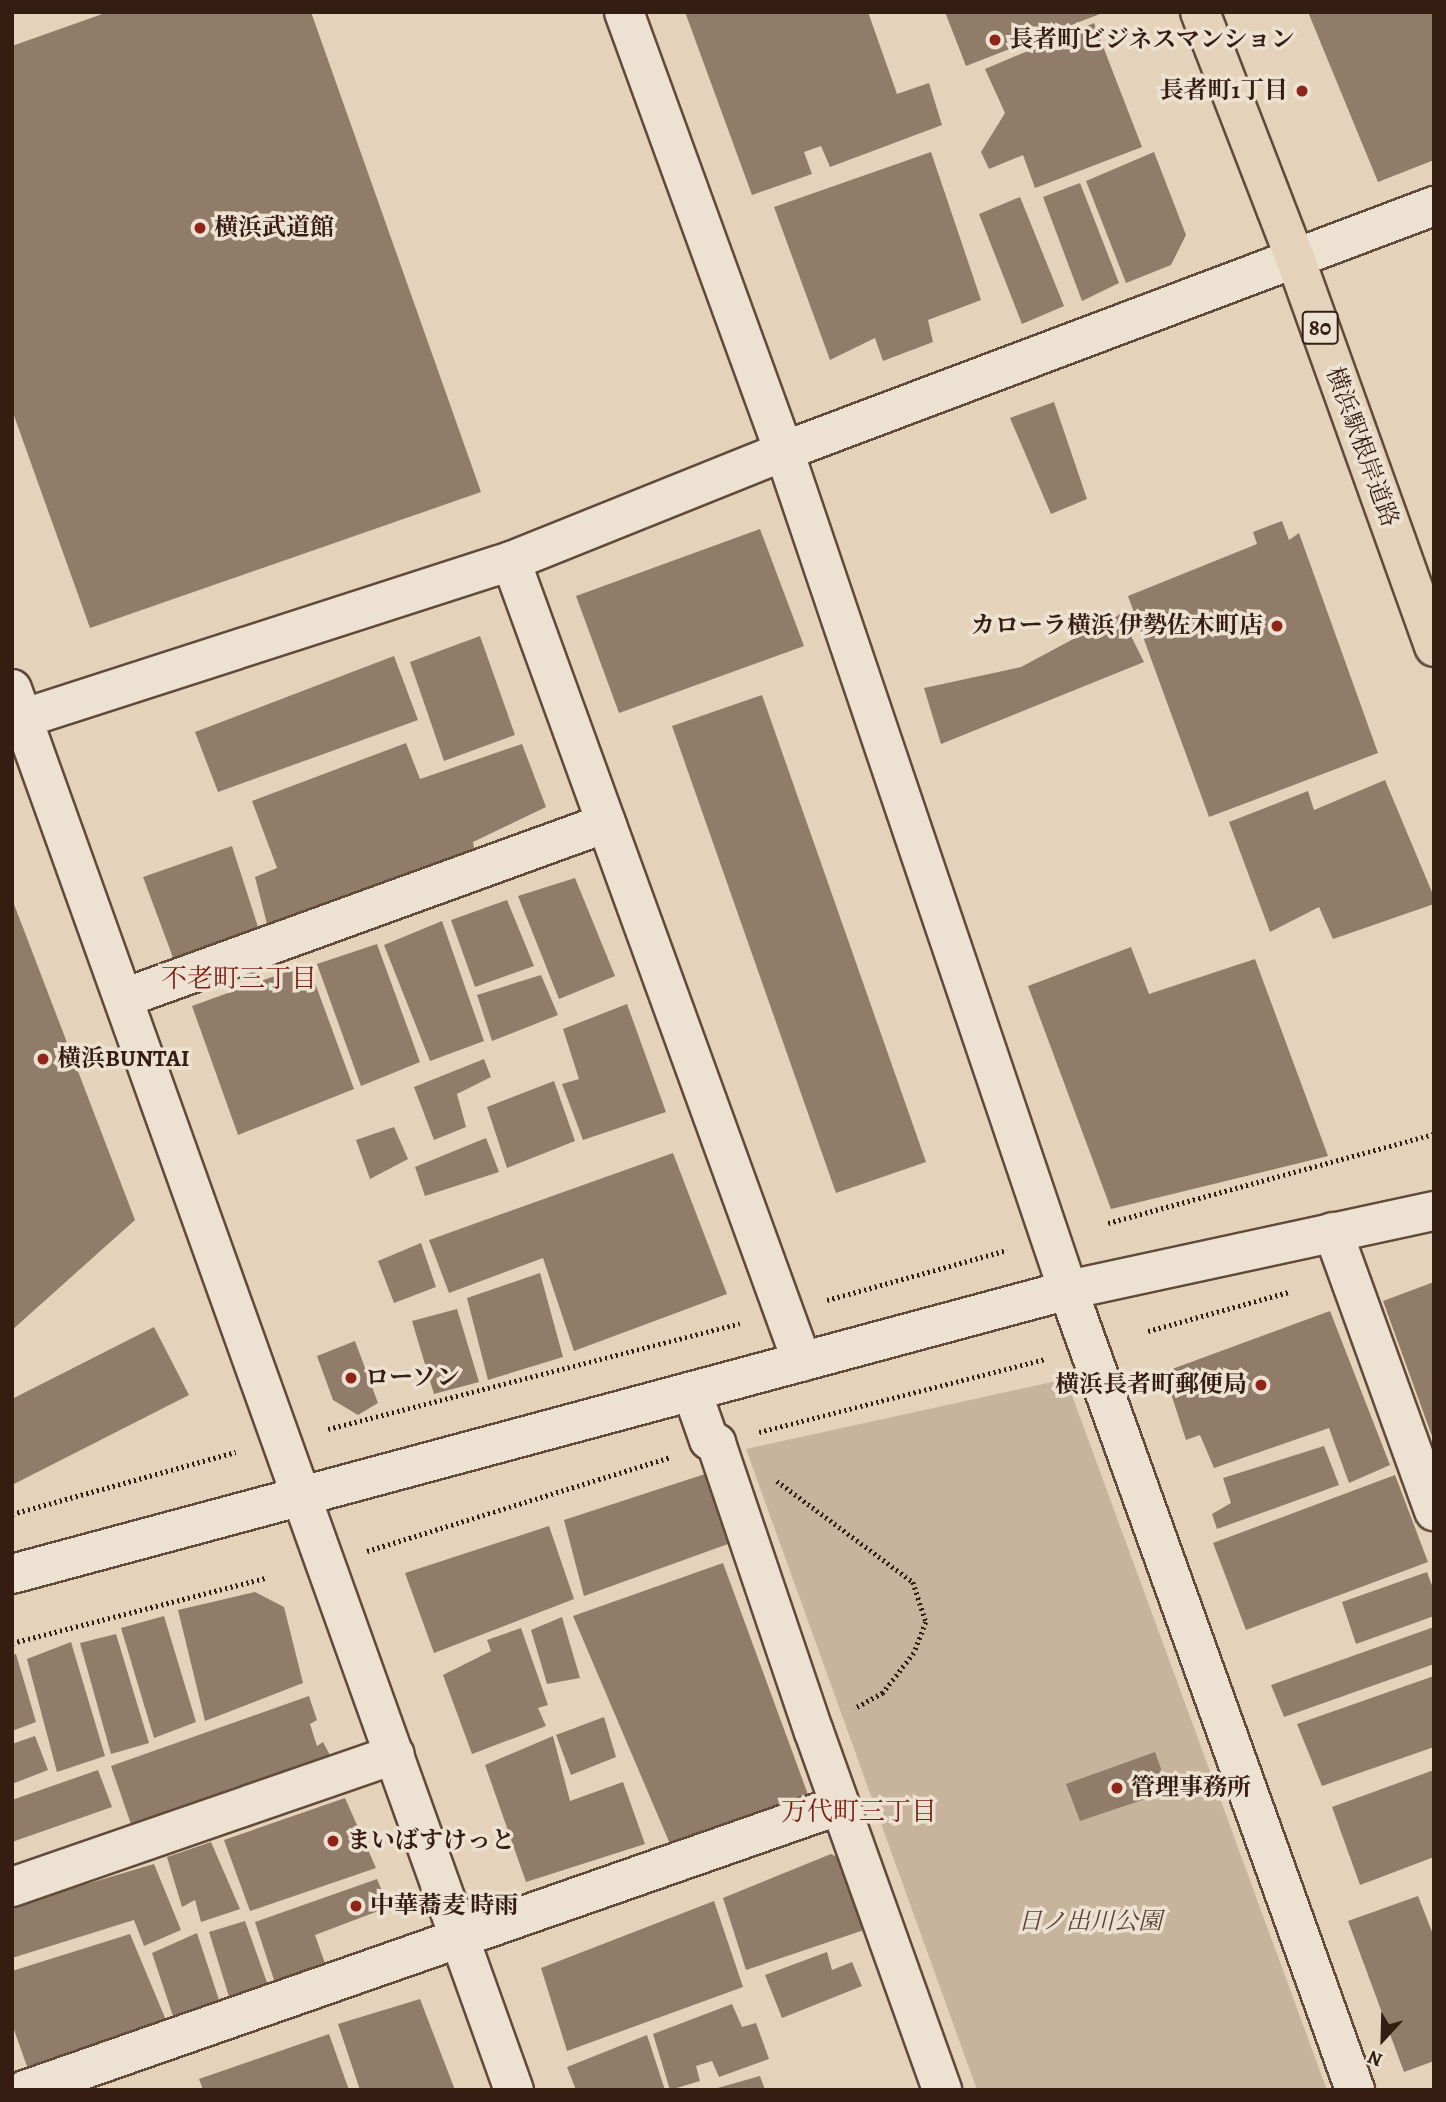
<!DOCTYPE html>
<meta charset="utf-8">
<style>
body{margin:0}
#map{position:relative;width:1446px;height:2102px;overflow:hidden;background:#e4d3ba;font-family:Alegreya,"Noto Serif JP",serif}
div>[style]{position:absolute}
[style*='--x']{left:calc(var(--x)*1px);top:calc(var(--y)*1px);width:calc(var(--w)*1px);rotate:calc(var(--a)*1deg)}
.green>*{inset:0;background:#c6b49d}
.building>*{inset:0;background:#907c69}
.path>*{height:4.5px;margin-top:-2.25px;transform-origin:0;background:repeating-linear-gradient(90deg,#361d11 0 2px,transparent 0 5.5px)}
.roads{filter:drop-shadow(2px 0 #624a3b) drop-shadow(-2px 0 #624a3b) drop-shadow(0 2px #624a3b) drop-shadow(0 -2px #624a3b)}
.minor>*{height:38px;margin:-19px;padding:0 19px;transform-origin:19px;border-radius:19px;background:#ede2d2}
.major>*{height:38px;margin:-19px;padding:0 19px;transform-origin:19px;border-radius:19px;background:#e4d3ba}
.dots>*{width:19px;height:19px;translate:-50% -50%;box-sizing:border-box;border:4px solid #ede2d2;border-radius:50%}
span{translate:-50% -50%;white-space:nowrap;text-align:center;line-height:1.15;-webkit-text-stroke:7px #ede2d2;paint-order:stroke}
.shield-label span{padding:2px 5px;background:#ede2d2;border:2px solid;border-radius:5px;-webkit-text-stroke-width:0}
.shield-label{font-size:23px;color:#361d11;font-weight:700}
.poi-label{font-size:24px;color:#361d11;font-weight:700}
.left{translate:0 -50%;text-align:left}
.right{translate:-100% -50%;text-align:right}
.street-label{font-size:24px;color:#361d11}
.park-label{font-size:24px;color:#5a4334;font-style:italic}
.neighbourhood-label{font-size:26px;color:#7a1f14}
.frame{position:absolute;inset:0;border:14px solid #361d11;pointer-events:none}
.north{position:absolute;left:1348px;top:2004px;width:70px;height:70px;-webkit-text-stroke:5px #ede2d2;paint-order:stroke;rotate:202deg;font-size:19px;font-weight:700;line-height:28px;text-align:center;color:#361d11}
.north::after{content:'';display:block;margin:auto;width:24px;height:32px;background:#361d11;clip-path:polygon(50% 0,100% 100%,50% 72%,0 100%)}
</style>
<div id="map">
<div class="green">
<i style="clip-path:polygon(1066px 1379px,1327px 2090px,977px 2090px,746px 1449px)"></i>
</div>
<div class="building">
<i style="clip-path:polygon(108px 12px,311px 12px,481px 492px,90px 628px,12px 410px,12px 46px)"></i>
<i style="clip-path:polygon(685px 12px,868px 12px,897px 94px,929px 83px,942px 125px,830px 167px,821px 146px,804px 152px,812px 174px,752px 195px)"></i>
<i style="clip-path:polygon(945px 12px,1105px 12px,966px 66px)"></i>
<i style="clip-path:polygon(1308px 12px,1434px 12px,1434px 160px,1378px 182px)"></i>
<i style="clip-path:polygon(1094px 23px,1142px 147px,1035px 188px,1023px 155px,989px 169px,981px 152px,1005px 113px,985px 69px)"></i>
<i style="clip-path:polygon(931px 152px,981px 300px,928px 320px,933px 342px,883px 361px,875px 338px,830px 360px,774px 207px)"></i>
<i style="clip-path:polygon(1154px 152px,1186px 235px,1171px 265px,1126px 283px,1086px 181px)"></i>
<i style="clip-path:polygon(1080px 183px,1119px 283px,1082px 301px,1043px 197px)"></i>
<i style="clip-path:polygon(1020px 197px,1064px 306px,1022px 324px,979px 214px)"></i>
<i style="clip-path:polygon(1054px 402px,1087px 499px,1051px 514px,1010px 418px)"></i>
<i style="clip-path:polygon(1282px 521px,1289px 540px,1299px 533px,1378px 753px,1209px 817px,1128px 596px,1257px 544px,1253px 532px)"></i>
<i style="clip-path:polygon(760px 529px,804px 646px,619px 713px,576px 596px)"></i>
<i style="clip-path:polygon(1120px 614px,1144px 662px,941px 744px,924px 688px,1021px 667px)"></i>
<i style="clip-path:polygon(480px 636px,515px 735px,444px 761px,410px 662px)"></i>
<i style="clip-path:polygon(394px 656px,418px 720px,218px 792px,195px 732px)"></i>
<i style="clip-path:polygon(762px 695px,926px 1162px,836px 1193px,672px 726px)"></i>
<i style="clip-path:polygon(406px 743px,420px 779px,522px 744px,546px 807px,473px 842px,476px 859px,267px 924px,255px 877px,277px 868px,252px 801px)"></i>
<i style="clip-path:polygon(1385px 780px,1434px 897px,1434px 904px,1333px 939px,1319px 907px,1270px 932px,1229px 822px,1308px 791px,1314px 810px)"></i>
<i style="clip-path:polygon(232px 846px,259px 930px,175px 963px,143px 877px)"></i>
<i style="clip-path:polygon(575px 878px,615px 976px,559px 999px,518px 896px)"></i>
<i style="clip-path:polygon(12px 899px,135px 1220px,12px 1330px)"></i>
<i style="clip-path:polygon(507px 900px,534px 966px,475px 987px,451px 920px)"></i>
<i style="clip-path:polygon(442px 921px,484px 1041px,430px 1061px,384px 945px)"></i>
<i style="clip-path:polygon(377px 944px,420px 1062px,361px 1086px,317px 964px)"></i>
<i style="clip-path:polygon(1131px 947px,1149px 994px,1255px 959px,1328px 1156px,1111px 1209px,1028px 986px)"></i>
<i style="clip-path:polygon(308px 964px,354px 1089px,238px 1135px,192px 1006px)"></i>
<i style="clip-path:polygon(541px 975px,558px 1015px,492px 1041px,477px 995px)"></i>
<i style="clip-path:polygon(627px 1004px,666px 1112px,583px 1140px,562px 1084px,579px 1079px,563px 1029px)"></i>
<i style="clip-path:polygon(484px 1059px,491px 1077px,457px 1094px,466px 1127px,434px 1140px,414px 1087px)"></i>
<i style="clip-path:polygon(554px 1081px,575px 1141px,507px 1168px,487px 1107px)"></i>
<i style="clip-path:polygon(394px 1127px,408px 1159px,370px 1179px,356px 1140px)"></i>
<i style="clip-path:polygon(486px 1138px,499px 1172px,425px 1196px,415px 1167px)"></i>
<i style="clip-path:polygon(673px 1153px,727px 1294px,574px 1351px,543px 1258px,449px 1293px,429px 1240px)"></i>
<i style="clip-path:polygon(421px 1243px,436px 1287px,394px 1303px,378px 1261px)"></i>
<i style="clip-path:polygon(540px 1273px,563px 1357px,488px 1380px,467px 1298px)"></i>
<i style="clip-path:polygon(1434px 1282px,1434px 1439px,1433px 1439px,1383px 1301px)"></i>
<i style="clip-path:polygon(457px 1309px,479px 1382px,434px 1394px,412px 1321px)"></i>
<i style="clip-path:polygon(1330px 1311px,1390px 1465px,1349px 1483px,1329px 1428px,1214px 1468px,1200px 1435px,1186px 1440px,1164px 1372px)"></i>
<i style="clip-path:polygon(154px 1327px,189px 1395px,12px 1485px,12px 1399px)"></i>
<i style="clip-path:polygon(355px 1341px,378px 1403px,358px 1415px,333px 1400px,317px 1356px)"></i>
<i style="clip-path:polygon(1324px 1446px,1339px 1485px,1217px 1529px,1212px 1514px,1231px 1503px,1223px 1478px)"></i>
<i style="clip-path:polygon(705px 1474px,728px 1544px,584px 1596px,564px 1520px)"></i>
<i style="clip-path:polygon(1395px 1475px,1428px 1562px,1246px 1630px,1213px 1543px)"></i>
<i style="clip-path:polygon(549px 1526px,574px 1599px,434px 1653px,405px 1573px)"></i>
<i style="clip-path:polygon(723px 1563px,810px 1800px,673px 1851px,573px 1616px)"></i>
<i style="clip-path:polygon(1427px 1572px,1434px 1591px,1434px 1616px,1356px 1644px,1342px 1602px)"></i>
<i style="clip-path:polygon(255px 1592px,284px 1607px,303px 1683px,205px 1721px,178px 1610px)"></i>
<i style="clip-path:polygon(164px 1616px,196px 1722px,154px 1738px,121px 1628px)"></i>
<i style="clip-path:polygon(562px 1617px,580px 1678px,547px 1684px,531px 1630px)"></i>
<i style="clip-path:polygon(1434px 1627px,1434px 1664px,1284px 1717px,1271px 1685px)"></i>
<i style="clip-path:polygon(521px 1628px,548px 1705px,538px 1708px,546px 1726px,472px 1754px,443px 1675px,491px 1651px,487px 1640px)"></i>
<i style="clip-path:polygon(116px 1634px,149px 1743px,111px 1754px,80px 1643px)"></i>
<i style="clip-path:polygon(71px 1642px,105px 1756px,57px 1772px,27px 1659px)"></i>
<i style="clip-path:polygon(16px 1654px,36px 1722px,12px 1731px,12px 1655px)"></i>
<i style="clip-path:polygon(1434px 1676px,1434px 1747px,1322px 1786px,1297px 1724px)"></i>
<i style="clip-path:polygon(309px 1696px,317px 1720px,310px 1724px,317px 1746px,323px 1742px,332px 1759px,134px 1833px,111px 1766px)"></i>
<i style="clip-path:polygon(604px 1717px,616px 1757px,571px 1775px,556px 1735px)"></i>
<i style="clip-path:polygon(35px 1736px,48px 1770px,12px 1784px,12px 1744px)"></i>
<i style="clip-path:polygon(553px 1736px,570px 1801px,623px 1782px,645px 1844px,526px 1882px,485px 1765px)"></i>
<i style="clip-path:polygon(1155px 1752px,1169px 1791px,1080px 1821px,1066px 1784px)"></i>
<i style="clip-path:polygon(98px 1770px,112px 1807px,12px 1842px,12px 1800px)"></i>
<i style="clip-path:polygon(1434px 1770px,1434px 1857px,1360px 1885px,1332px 1807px)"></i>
<i style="clip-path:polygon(345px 1798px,376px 1868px,250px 1911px,224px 1840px)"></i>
<i style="clip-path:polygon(211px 1842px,240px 1909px,201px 1922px,195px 1900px,182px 1907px,167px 1857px)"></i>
<i style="clip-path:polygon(831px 1854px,845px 1861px,867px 1929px,746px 1970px,723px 1898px)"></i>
<i style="clip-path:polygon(154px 1864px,181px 1930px,144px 1946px,134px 1920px,12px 1958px,12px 1906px)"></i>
<i style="clip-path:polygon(377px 1879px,389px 1907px,315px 1935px,327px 1969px,277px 1989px,255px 1922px)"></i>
<i style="clip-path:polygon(1418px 1896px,1434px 1937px,1434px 2061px,1404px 2072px,1348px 1921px)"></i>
<i style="clip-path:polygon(714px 1901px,743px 1987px,567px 2051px,541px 1968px)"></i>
<i style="clip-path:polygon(245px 1921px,269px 1988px,231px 2003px,209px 1932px)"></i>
<i style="clip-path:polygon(197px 1933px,221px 2006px,176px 2025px,152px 1953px)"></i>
<i style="clip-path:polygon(130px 1934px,168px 2025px,30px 2075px,12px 2024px,12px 1971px)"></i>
<i style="clip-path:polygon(827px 1952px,832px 1970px,852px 1962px,862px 1986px,782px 2018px,765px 1975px)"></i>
<i style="clip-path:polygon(420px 1999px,455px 2090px,360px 2090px,338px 2024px)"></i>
<i style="clip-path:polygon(732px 2004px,742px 2027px,756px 2023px,769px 2059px,719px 2077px,712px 2061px,696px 2066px,700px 2081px,670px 2090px,653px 2034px)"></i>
<i style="clip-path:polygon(329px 2034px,349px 2090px,203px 2090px,199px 2079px)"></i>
<i style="clip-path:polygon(647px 2035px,665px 2090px,576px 2090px,567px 2067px)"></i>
<i style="clip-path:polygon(760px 2076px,765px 2090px,714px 2090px,714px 2089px)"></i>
</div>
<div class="path">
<i style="--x:1108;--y:1223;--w:338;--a:-15.3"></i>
<i style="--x:827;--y:1300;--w:187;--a:-15.5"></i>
<i style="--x:1148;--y:1331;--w:146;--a:-15.5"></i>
<i style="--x:328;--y:1429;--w:425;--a:-14.4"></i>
<i style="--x:759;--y:1432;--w:296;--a:-14.3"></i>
<i style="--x:777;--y:1481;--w:169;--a:36.6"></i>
<i style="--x:913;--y:1582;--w:42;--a:72"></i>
<i style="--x:926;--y:1622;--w:33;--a:111"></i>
<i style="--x:914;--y:1653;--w:51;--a:127.8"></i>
<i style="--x:883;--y:1693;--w:33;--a:151"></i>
<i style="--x:12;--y:1514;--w:232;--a:-15.5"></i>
<i style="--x:367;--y:1551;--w:317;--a:-17.2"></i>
<i style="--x:12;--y:1643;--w:262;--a:-14.4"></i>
</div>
<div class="roads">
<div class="minor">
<i style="--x:624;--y:12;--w:467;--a:70"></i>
<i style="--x:784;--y:451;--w:886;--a:71.3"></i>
<i style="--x:1068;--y:1290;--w:850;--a:70.26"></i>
<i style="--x:511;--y:561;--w:852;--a:70.03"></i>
<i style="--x:12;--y:689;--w:1488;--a:70.29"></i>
<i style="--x:12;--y:722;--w:524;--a:-17.88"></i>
<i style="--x:511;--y:561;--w:294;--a:-21.9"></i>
<i style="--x:784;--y:451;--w:695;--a:-20.65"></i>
<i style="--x:124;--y:998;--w:513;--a:-19.95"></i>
<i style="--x:1333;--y:1232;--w:297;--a:70.1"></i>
<i style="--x:692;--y:1392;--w:51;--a:70.5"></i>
<i style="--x:709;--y:1440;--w:8;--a:23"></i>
<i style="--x:716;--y:1443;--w:305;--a:71.3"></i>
<i style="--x:814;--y:1732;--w:380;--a:70.3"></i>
<i style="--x:12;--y:1574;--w:1094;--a:-15.05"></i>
<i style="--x:1068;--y:1290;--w:374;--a:-12.2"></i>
<i style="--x:12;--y:1887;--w:405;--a:-19.1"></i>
<i style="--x:25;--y:2090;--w:863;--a:-19.27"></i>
</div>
<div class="major">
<i style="--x:1200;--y:12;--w:264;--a:68.9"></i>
<i style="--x:1295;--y:258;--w:413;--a:70.3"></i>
</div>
</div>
<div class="dots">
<i style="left:995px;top:40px;background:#8f2418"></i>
<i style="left:1302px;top:91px;background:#8f2418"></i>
<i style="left:200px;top:228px;background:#8f2418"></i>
<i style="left:1277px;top:626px;background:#8f2418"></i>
<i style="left:43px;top:1059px;background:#8f2418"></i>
<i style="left:351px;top:1378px;background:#8f2418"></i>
<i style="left:1261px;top:1385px;background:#8f2418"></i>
<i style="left:1117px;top:1788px;background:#8f2418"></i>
<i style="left:333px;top:1841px;background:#8f2418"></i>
<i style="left:356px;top:1906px;background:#8f2418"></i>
</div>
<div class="shield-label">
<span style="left:1320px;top:328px">80</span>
</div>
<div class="poi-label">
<span class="left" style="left:1009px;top:40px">長者町ビジネスマンション</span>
<span class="right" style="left:1288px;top:91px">長者町1丁目</span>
<span class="left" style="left:214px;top:228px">横浜武道館</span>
<span class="right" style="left:1263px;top:626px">カローラ横浜 伊勢佐木町店</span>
<span class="left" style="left:57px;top:1059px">横浜BUNTAI</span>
<span class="left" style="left:365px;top:1378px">ローソン</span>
<span class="right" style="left:1247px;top:1385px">横浜長者町郵便局</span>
<span class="left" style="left:1131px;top:1788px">管理事務所</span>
<span class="left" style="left:347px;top:1841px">まいばすけっと</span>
<span class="left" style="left:370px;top:1906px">中華蕎麦 時雨</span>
</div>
<div class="street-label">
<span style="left:1362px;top:447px;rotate:70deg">横浜駅根岸道路</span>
</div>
<div class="park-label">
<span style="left:1090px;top:1922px">日ノ出川公園</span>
</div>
<div class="neighbourhood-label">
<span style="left:239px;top:979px">不老町三丁目</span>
<span style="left:859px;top:1812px">万代町三丁目</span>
</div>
<div class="frame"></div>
<div class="north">N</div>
</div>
